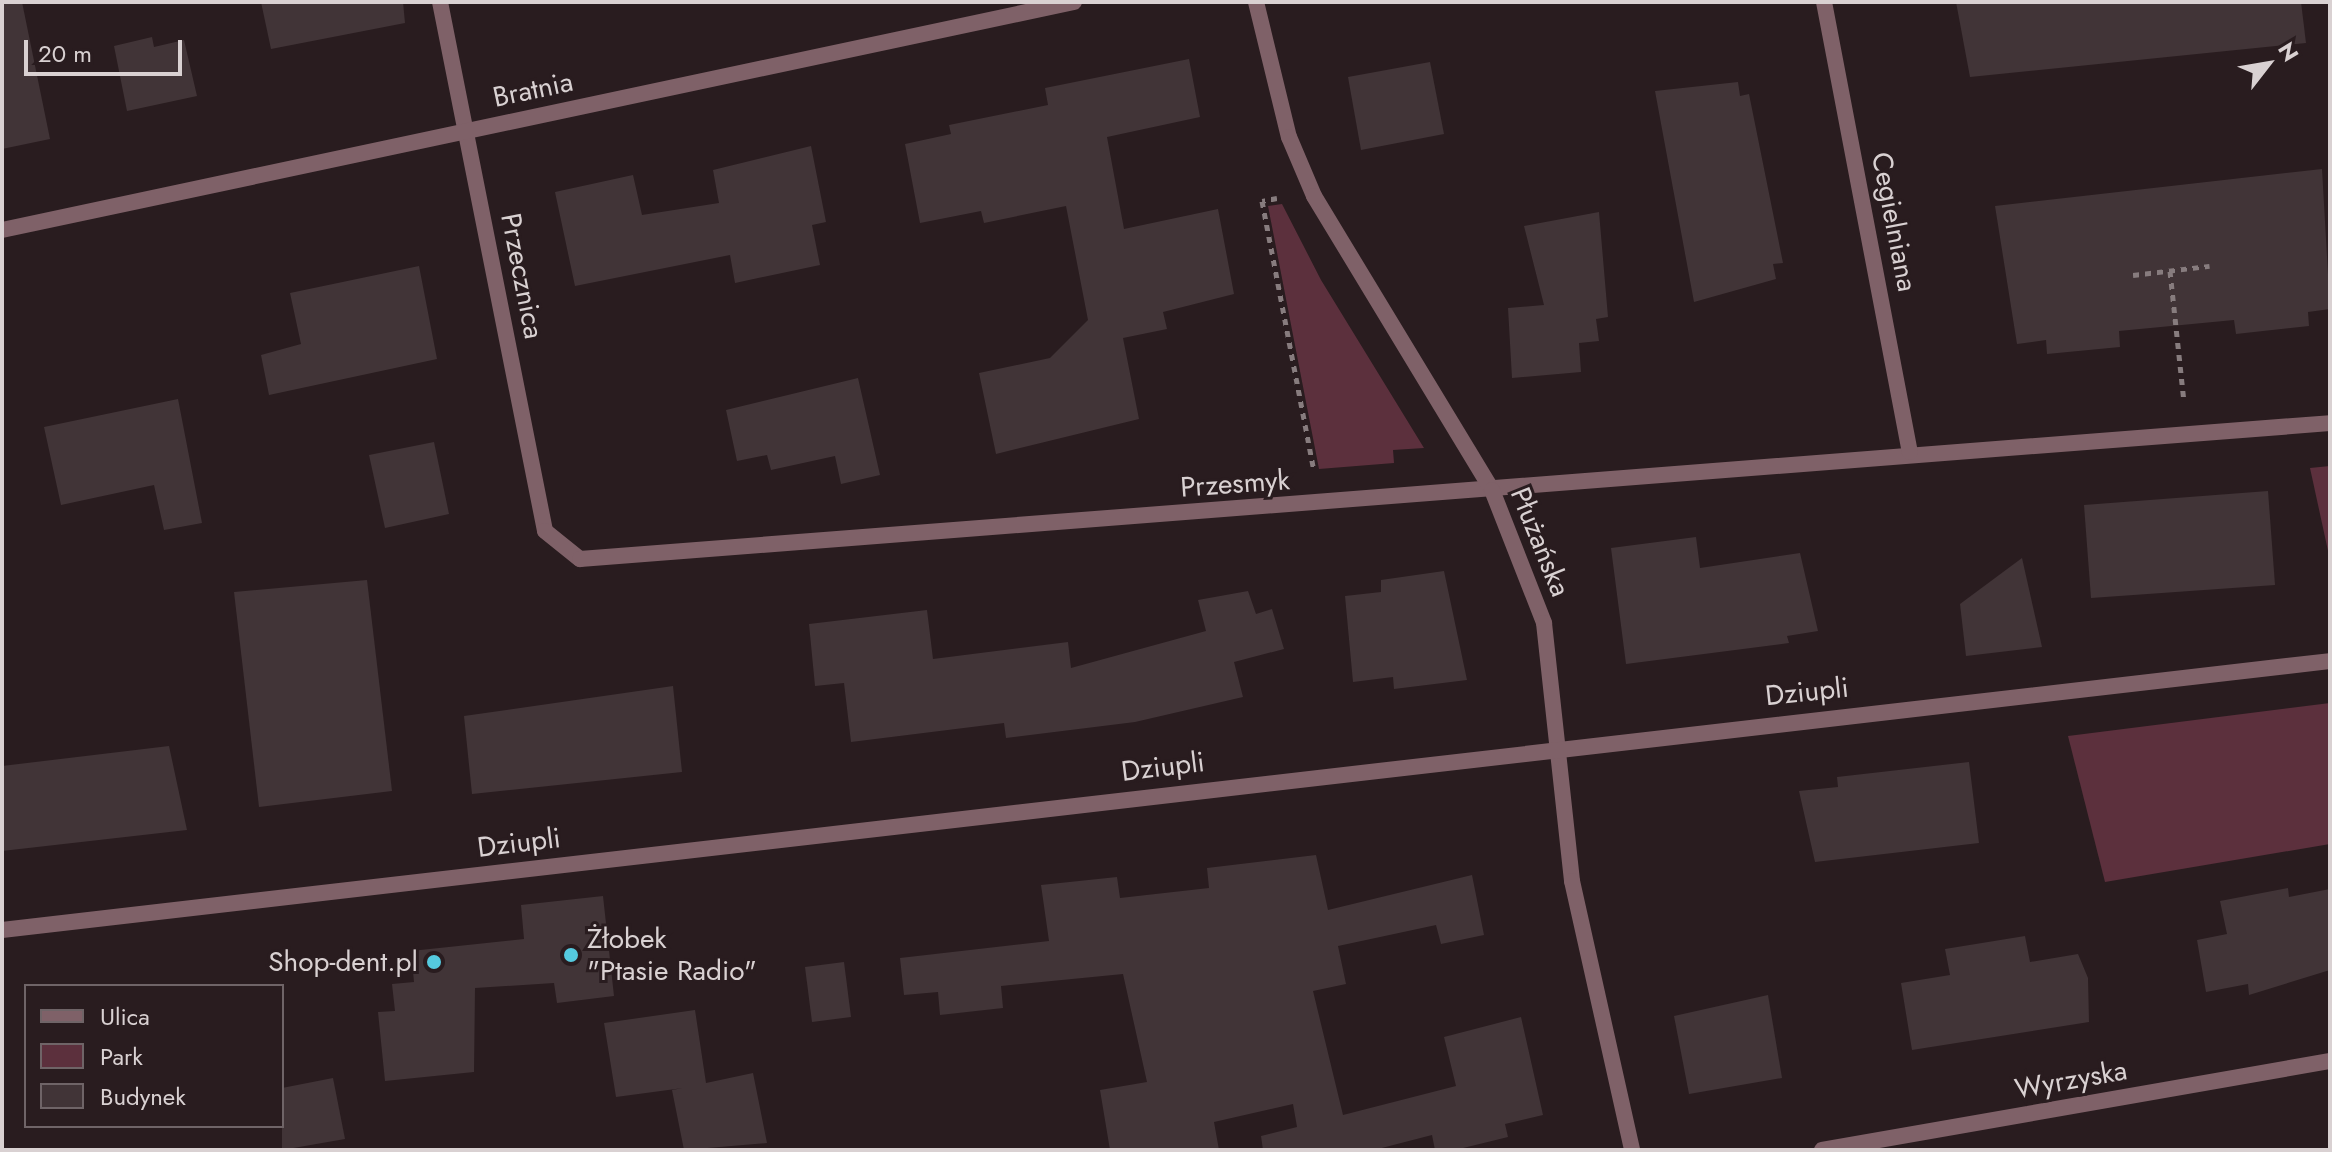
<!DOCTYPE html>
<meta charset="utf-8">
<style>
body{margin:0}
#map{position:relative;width:2332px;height:1152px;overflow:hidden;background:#291c1f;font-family:Jost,sans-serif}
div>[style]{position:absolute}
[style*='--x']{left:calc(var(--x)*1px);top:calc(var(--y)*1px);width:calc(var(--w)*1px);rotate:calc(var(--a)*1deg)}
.green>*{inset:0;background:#5c303d}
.building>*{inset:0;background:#413437}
.path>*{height:5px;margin-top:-2.5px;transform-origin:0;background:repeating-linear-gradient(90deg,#877c7e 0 6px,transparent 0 12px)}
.minor>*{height:16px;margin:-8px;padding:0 8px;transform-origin:8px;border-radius:8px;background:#7f6168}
.dots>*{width:22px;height:22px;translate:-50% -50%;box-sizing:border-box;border:4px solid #291c1f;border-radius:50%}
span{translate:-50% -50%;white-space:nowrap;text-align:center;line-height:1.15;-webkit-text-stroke:6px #291c1f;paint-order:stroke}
.street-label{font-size:28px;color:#d9d1d2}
.poi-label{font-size:28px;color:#d9d1d2}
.left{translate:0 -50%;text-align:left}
.right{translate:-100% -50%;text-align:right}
.frame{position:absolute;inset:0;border:4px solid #d9d1d2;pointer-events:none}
.legend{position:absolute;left:24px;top:984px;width:260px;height:144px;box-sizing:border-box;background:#291c1f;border:2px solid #6f6467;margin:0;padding:10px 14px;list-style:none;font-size:24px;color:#d9d1d2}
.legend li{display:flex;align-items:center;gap:16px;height:40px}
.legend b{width:40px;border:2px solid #6f6467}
.north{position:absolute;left:2228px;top:24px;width:80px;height:80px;-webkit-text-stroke:6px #291c1f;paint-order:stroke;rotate:59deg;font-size:22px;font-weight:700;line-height:32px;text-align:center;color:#d9d1d2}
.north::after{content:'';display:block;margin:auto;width:28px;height:36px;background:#d9d1d2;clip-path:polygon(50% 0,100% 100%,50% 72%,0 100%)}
.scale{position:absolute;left:24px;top:40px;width:158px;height:36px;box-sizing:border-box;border:4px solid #d9d1d2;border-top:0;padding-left:10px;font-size:24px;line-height:28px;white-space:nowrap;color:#d9d1d2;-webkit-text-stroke:6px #291c1f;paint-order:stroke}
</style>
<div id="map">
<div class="green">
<i style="clip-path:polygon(1282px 204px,1321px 280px,1424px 448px,1393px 450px,1394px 463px,1319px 469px,1268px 206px)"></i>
<i style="clip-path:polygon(2330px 466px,2330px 560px,2310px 468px)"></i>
<i style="clip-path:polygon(2330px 703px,2330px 844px,2105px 882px,2068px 736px)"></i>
</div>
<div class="building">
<i style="clip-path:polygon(2px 2px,22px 2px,50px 139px,2px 149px)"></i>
<i style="clip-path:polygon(261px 2px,403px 2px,405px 23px,271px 49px)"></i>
<i style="clip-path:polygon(1956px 2px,2301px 2px,2306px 43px,1970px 77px)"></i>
<i style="clip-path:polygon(152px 37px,154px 47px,184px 40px,197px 96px,127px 111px,114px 46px)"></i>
<i style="clip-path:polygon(1189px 59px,1200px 117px,1107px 137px,1124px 229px,1218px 209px,1234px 294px,1163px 312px,1167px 329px,1123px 338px,1139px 419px,996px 454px,979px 373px,1050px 358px,1088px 320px,1066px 206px,984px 223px,981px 211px,920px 223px,905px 144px,951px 134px,949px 125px,1048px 105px,1045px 88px)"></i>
<i style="clip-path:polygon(1430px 62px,1444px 134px,1361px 150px,1348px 77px)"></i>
<i style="clip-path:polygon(1738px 82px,1740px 96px,1749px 94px,1783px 263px,1773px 264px,1776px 279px,1694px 302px,1655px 91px)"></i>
<i style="clip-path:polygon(811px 146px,826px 222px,812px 225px,820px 265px,735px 283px,730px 255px,575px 286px,555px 192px,633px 175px,642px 215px,719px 203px,713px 170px)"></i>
<i style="clip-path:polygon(2322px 169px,2330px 309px,2308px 312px,2309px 326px,2236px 334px,2234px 320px,2119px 331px,2120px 347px,2047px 354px,2046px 340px,2017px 344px,1995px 206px)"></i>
<i style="clip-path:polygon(1599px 212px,1608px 317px,1596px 319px,1599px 341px,1579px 343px,1581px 372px,1512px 378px,1508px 308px,1544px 305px,1524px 226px)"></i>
<i style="clip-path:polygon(419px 266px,437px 359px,269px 395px,261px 355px,301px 344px,290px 293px)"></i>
<i style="clip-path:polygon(858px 378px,880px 475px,841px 484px,835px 456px,771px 470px,767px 455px,737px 461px,726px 410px)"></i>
<i style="clip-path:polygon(178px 399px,202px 523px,164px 530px,154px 485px,61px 505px,44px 427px)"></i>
<i style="clip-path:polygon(434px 442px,449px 514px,385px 528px,369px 455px)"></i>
<i style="clip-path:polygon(2268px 491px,2275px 585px,2091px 598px,2084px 505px)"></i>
<i style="clip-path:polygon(1696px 537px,1700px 568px,1800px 553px,1818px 631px,1787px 636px,1789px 643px,1626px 664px,1611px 548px)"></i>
<i style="clip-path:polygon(2022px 558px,2042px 647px,1966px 656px,1960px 604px)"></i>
<i style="clip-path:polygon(1444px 571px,1467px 680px,1394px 689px,1393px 677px,1353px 682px,1345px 596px,1381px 592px,1381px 580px)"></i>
<i style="clip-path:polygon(367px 580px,392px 791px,259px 807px,234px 592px)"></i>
<i style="clip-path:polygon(1248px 591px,1256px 614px,1272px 609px,1284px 649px,1234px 662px,1243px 697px,1135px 722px,1006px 738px,1004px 723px,851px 742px,844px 683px,815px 686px,809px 624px,927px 610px,933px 659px,1068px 642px,1071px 668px,1206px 631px,1198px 600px)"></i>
<i style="clip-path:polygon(673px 686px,682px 772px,472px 794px,464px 716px)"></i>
<i style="clip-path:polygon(169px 746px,187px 830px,2px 851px,2px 766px)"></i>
<i style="clip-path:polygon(1969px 762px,1979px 843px,1815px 862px,1799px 791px,1838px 787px,1837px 777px)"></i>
<i style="clip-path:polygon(1316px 855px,1328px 910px,1472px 875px,1484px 935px,1441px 944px,1436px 925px,1338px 946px,1346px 984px,1313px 991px,1343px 1115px,1456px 1086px,1444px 1037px,1521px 1017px,1543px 1115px,1505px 1124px,1508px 1137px,1455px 1150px,1435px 1150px,1432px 1135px,1374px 1150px,1263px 1150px,1261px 1136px,1297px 1127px,1293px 1104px,1214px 1122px,1219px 1150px,1110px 1150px,1100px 1090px,1147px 1082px,1123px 974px,1001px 986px,1003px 1008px,940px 1015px,938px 992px,904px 995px,900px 958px,1049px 941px,1041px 885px,1117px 877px,1120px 898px,1209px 888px,1207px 868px)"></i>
<i style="clip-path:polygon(2288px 888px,2289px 897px,2330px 889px,2330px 970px,2249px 995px,2248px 984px,2206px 992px,2197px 940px,2227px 934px,2220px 901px)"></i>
<i style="clip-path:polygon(603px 896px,614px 996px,557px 1003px,554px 983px,475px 988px,474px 1072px,385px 1081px,378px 1012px,395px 1011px,392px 984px,414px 982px,411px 951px,524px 939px,521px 905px)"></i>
<i style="clip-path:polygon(2025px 936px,2030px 962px,2078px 954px,2088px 978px,2089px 1022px,1912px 1050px,1901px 983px,1950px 975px,1945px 949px)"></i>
<i style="clip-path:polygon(844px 962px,851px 1017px,812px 1022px,805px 967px)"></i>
<i style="clip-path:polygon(1768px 995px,1782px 1078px,1689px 1094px,1674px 1016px)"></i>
<i style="clip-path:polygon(695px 1010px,706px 1083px,753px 1073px,767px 1143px,684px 1150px,672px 1090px,683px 1088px,616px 1097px,604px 1023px)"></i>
<i style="clip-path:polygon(333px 1078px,345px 1139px,282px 1150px,282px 1088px)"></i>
</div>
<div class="path">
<i style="--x:1277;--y:198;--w:15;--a:169"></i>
<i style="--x:1262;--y:201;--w:271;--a:79.1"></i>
<i style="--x:2170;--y:271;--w:131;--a:83.9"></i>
<i style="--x:2133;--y:275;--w:77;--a:-6.8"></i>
</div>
<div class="minor">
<i style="--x:440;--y:2;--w:539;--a:78.77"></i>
<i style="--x:545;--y:531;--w:45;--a:38.7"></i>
<i style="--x:580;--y:559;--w:1755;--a:-4.44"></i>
<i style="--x:1256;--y:2;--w:139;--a:76.3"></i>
<i style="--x:1289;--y:137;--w:64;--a:67"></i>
<i style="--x:1314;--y:196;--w:344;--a:58.8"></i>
<i style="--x:1492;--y:490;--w:143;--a:68.6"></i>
<i style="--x:1544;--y:623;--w:260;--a:83.8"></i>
<i style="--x:1572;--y:881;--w:276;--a:77.4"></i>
<i style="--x:1824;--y:2;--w:458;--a:79.2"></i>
<i style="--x:2;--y:230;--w:1096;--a:-12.01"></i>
<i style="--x:2;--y:930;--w:2343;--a:-6.59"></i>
<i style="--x:1822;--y:1150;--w:516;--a:-9.94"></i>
</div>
<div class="dots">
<i style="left:571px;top:955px;background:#55cadf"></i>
<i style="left:434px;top:962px;background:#55cadf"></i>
</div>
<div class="street-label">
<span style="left:533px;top:90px;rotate:-12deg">Bratnia</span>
<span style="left:1894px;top:222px;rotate:79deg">Cegielniana</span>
<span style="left:522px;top:276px;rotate:79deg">Przecznica</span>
<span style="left:1235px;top:484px;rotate:-4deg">Przesmyk</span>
<span style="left:1540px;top:542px;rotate:68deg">Płużańska</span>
<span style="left:1807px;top:692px;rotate:-6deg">Dziupli</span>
<span style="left:1163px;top:767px;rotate:-7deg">Dziupli</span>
<span style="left:519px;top:843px;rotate:-7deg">Dziupli</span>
<span style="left:2071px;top:1080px;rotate:-10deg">Wyrzyska</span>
</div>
<div class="poi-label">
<span class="left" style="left:587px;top:955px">Żłobek<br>"Ptasie Radio"</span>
<span class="right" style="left:418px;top:962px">Shop-dent.pl</span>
</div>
<div class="frame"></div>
<ul class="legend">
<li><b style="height:10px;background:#7f6168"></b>Ulica</li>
<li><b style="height:22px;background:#5c303d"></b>Park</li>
<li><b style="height:22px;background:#413437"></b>Budynek</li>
</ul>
<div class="north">N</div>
<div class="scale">20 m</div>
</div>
